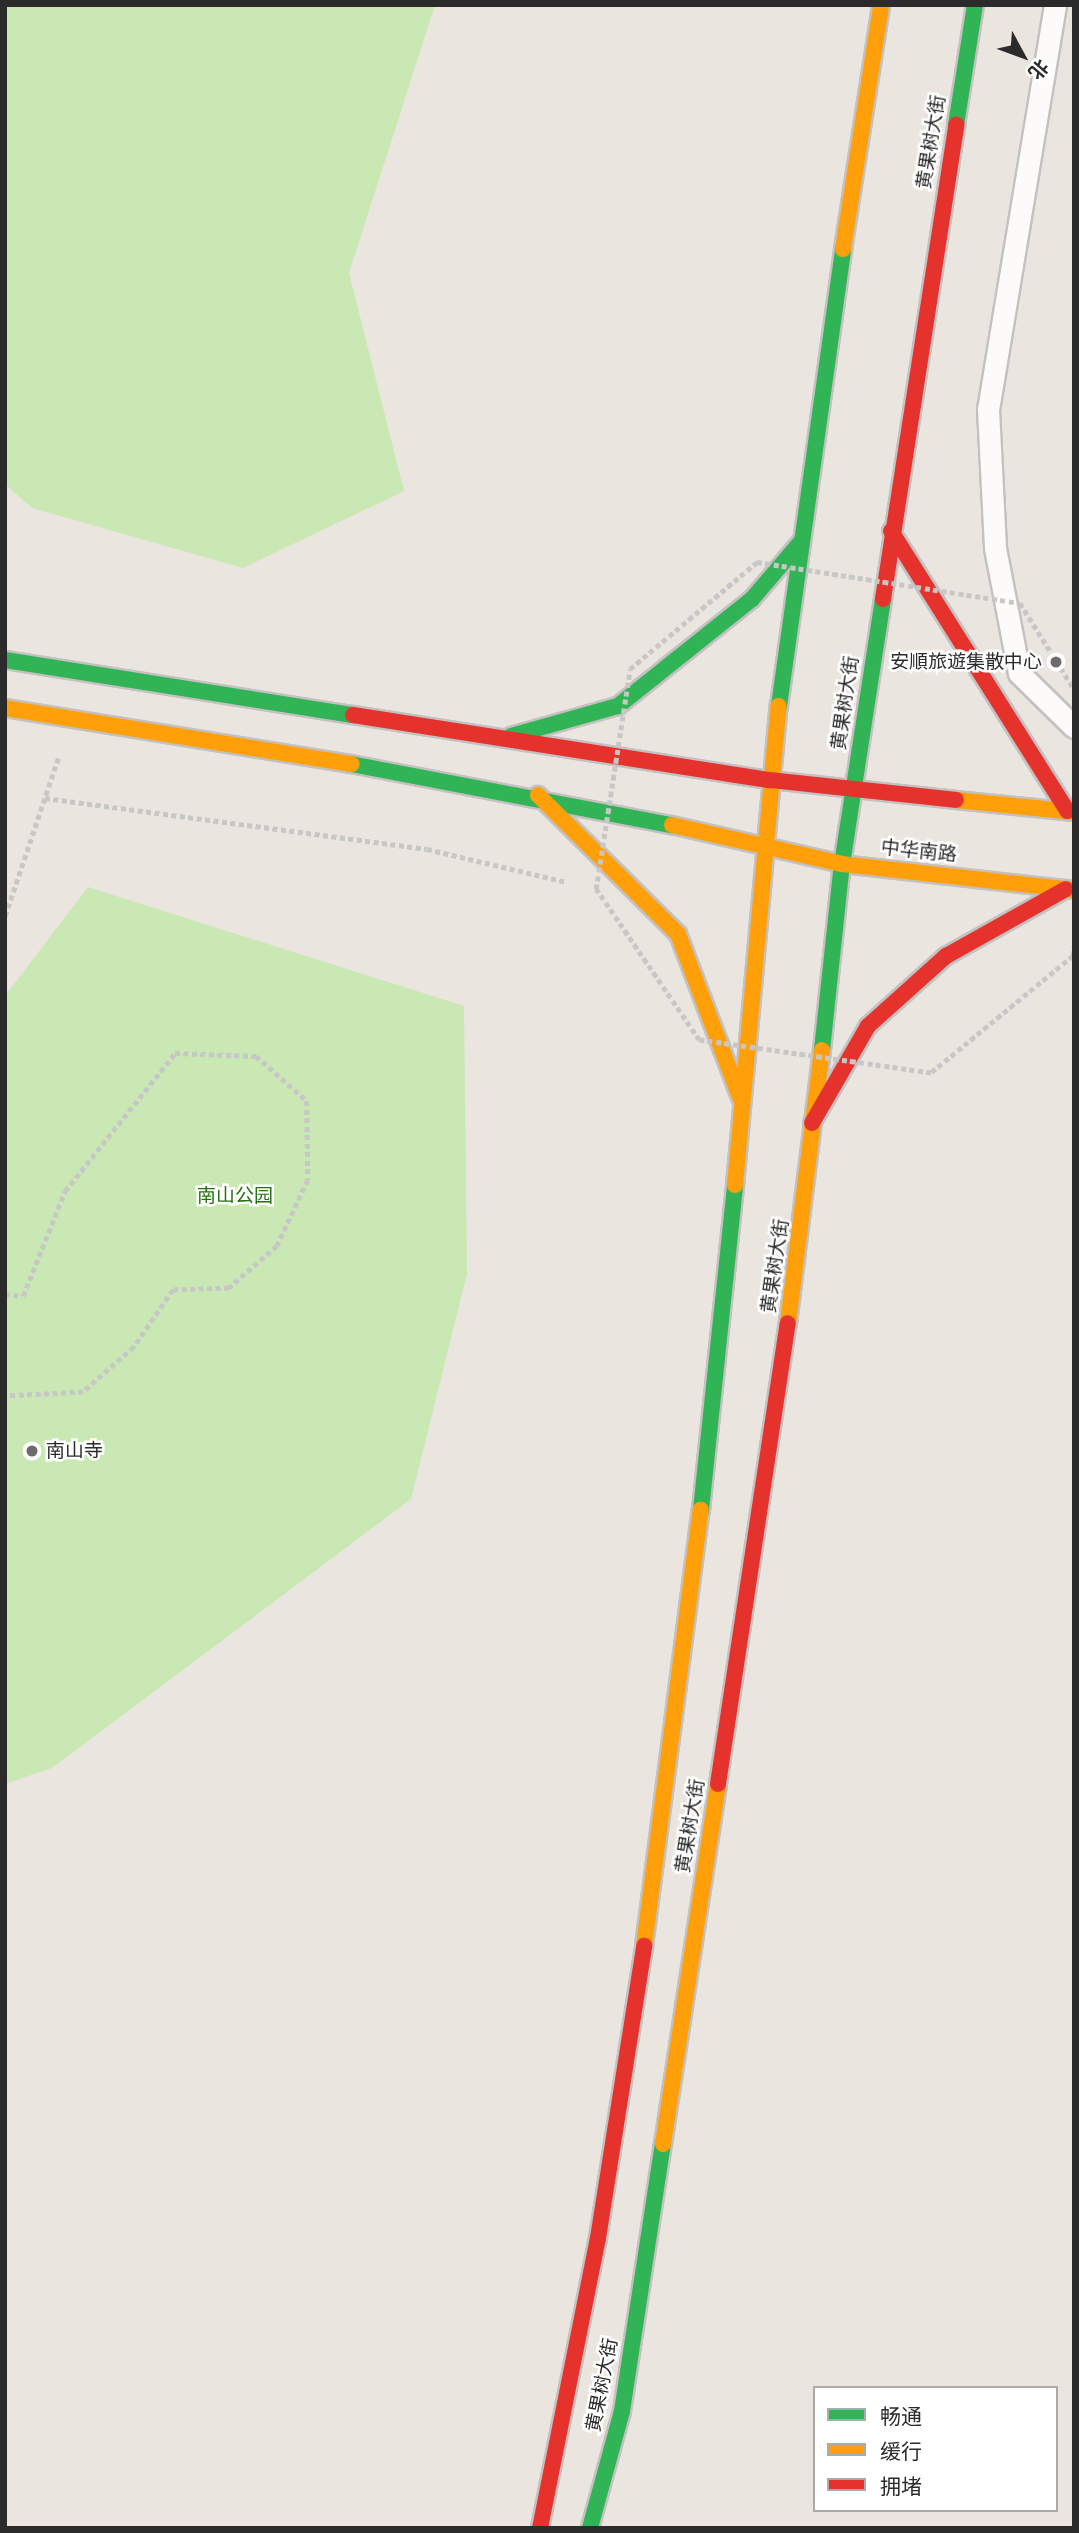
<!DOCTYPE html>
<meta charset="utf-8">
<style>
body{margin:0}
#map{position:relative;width:1079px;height:2533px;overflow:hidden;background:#eae5df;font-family:"DejaVu Sans","Noto Sans SC",sans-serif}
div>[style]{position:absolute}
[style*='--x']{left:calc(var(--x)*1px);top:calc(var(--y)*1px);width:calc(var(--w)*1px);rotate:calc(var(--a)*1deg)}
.green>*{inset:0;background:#cae8b4}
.path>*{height:4.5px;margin-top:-2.25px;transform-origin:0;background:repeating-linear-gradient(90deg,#c8c7c7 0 5px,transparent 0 8.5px)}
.roads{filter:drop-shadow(2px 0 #c3c1c1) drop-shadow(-2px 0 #c3c1c1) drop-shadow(0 2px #c3c1c1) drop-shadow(0 -2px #c3c1c1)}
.lane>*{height:21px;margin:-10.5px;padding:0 10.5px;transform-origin:10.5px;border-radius:10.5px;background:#fcfbfa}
.fast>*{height:16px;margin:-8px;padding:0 8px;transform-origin:8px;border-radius:8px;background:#30b455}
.slow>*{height:16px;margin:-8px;padding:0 8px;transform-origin:8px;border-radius:8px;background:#ff9f0a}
.jam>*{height:16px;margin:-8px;padding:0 8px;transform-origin:8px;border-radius:8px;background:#e5322d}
.path-bridge>*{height:4.5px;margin-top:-2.25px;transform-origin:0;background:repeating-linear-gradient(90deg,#c8c7c7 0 5px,transparent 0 8.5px)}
.dots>*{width:19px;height:19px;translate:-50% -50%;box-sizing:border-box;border:4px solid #fff;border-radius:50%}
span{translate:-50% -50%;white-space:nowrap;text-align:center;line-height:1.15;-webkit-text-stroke:5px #fff;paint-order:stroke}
.street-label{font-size:19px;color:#2b2b2b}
.poi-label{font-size:19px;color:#2b2b2b}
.right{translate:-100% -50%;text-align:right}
.left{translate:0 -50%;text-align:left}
.park-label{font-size:19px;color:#267012}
.frame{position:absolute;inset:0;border:7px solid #2b2b2b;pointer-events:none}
.legend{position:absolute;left:813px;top:2386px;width:245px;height:126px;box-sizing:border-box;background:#fff;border:2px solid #aaa;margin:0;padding:9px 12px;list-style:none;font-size:21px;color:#2b2b2b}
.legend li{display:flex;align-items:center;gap:14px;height:35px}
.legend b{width:35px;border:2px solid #aaa}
.north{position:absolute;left:988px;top:21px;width:70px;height:70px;-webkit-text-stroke:5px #fff;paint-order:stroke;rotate:131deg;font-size:19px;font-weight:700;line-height:28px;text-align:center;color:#2b2b2b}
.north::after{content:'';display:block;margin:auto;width:24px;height:32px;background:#2b2b2b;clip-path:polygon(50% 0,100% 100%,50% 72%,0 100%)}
</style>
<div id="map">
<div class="green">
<i style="clip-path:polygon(5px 5px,435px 5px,349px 273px,404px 491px,243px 568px,32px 508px,5px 484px)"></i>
<i style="clip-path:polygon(88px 887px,464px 1006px,467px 1274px,411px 1499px,52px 1768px,5px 1784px,5px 996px)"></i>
</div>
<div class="path">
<i style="--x:45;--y:798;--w:385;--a:7.6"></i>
<i style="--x:427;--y:849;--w:144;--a:13.3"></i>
<i style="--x:5;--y:916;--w:169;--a:-71.4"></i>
<i style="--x:1073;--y:956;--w:9;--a:-84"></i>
<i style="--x:5;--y:1294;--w:18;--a:6"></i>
<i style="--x:23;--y:1296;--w:113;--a:-68.2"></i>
<i style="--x:65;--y:1191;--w:176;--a:-51.4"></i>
<i style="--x:175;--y:1053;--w:81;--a:2.1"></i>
<i style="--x:256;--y:1056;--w:68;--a:41.4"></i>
<i style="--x:307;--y:1101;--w:79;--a:89.3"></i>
<i style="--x:308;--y:1180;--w:73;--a:115.2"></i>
<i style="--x:277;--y:1246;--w:64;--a:138.8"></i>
<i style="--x:229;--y:1288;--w:56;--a:178"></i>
<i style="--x:173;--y:1290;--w:69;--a:124.4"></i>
<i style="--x:134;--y:1347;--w:68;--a:138.6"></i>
<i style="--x:83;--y:1392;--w:78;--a:177.1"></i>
</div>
<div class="roads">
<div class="lane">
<i style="--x:1055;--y:5;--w:410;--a:99.4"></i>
<i style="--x:988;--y:409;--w:139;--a:87.1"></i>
<i style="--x:995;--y:548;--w:127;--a:79.1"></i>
<i style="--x:1019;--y:673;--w:77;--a:44.5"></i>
</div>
<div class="fast">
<i style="--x:956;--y:125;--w:121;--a:-81"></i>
<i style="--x:5;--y:660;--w:352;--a:9"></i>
<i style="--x:779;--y:706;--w:461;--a:-82"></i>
<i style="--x:511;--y:736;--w:111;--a:-15.7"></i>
<i style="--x:618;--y:706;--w:171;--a:-38.6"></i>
<i style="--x:752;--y:599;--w:72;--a:-49.5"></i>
<i style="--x:351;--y:764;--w:327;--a:10.8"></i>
<i style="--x:822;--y:1050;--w:187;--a:-83.9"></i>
<i style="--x:842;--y:864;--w:268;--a:-81.2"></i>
<i style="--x:701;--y:1510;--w:327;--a:-84"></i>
<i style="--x:590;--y:2528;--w:121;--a:-74.7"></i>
<i style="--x:622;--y:2411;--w:270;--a:-81.3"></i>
</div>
<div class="slow">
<i style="--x:843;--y:249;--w:247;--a:-81.1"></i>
<i style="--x:5;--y:708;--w:351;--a:9.2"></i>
<i style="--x:538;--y:795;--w:197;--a:44.8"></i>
<i style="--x:678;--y:934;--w:174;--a:69.2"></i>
<i style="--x:956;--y:800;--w:119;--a:5.8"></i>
<i style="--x:672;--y:825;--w:174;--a:12.9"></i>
<i style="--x:842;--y:864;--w:233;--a:6.4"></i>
<i style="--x:735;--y:1185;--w:481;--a:-84.8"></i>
<i style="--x:788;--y:1323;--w:275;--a:-82.9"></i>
<i style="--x:644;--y:1946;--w:440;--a:-82.6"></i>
<i style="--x:663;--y:2144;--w:364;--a:-81.3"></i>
</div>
<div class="jam">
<i style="--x:891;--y:531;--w:331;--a:57.8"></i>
<i style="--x:883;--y:599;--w:480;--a:-81.2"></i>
<i style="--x:353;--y:715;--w:422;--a:8.9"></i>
<i style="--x:770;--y:780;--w:187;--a:6.1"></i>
<i style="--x:812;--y:1123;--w:112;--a:-60"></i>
<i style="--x:868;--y:1026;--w:105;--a:-41.9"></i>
<i style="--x:946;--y:956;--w:137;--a:-29.2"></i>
<i style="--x:718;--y:1784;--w:466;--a:-81.4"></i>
<i style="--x:540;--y:2528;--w:296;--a:-78.7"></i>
<i style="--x:598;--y:2238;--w:296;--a:-81"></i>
</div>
</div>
<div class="path-bridge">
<i style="--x:1073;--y:956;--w:184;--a:140.5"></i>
<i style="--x:931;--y:1073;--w:234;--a:-171.9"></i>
<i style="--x:699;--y:1040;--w:183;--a:-124.3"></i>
<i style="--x:596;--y:889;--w:223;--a:-81.2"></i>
<i style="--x:630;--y:669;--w:166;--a:-40.1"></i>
<i style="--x:757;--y:562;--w:266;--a:8.9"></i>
<i style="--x:1020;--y:603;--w:102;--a:57.9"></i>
</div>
<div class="dots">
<i style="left:1056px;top:662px;background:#6e6c6a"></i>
<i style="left:32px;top:1451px;background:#6e6c6a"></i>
</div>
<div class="street-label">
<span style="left:931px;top:142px;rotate:-81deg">黄果树大街</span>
<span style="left:845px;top:703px;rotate:-82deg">黄果树大街</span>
<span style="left:919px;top:851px;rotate:6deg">中华南路</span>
<span style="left:775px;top:1266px;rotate:-82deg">黄果树大街</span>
<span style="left:690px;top:1826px;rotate:-81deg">黄果树大街</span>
<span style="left:602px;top:2385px;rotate:-79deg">黄果树大街</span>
</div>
<div class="poi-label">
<span class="right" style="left:1042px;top:662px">安順旅遊集散中心</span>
<span class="left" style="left:46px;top:1451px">南山寺</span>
</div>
<div class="park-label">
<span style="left:235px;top:1196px">南山公园</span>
</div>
<div class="frame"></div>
<ul class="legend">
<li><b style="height:9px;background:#30b455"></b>畅通</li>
<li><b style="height:9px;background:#ff9f0a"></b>缓行</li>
<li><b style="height:9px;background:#e5322d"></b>拥堵</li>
</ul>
<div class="north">北</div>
</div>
